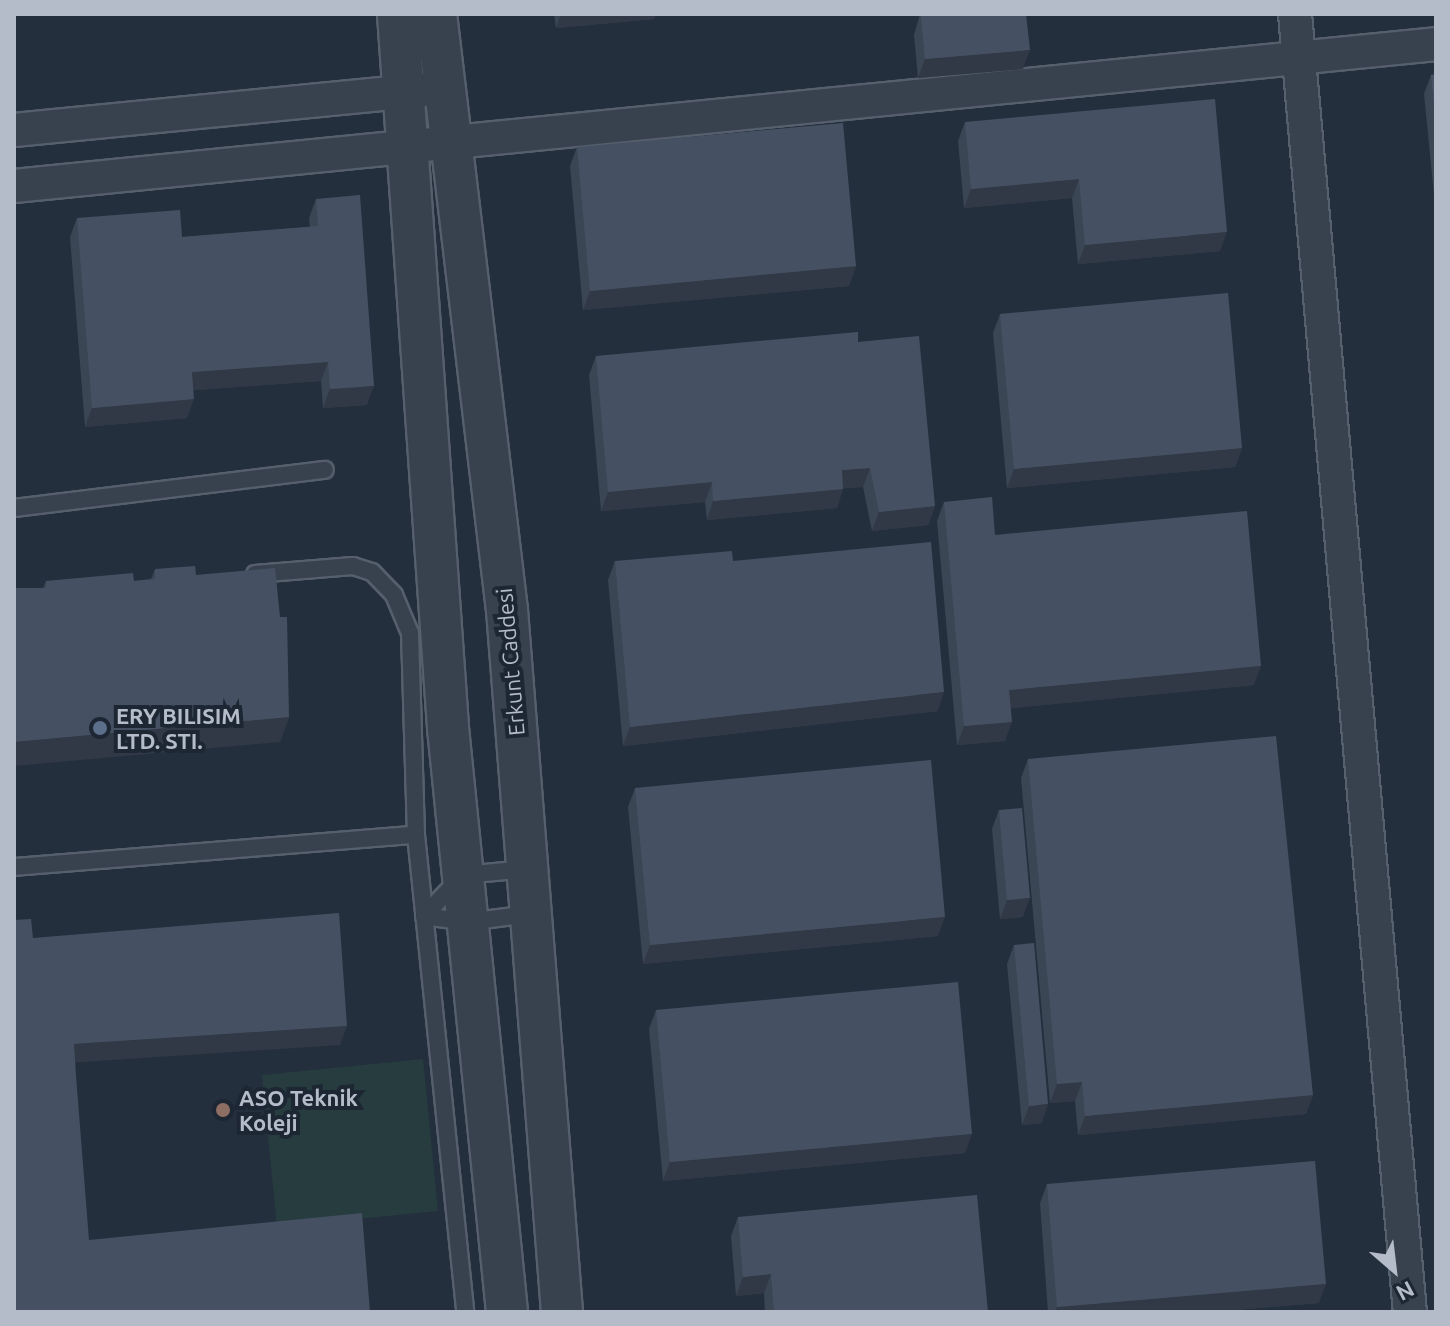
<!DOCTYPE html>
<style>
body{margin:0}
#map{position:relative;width:1450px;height:1326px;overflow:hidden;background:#242f3e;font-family:Ubuntu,sans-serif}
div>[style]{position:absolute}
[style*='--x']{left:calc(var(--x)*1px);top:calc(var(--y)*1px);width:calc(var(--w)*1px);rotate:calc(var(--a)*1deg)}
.green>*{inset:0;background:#263c3f}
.roads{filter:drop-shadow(2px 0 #565f6c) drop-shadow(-2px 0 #565f6c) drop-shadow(0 2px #565f6c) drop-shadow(0 -2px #565f6c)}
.service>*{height:16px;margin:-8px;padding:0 8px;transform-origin:8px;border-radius:8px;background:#38414e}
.minor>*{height:32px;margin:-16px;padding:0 16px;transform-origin:16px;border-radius:16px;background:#38414e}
.tertiary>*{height:40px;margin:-20px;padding:0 20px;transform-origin:20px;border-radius:20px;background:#38414e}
.wall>*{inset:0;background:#3b4654}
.shaded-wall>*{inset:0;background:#303945}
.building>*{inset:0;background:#455162}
.dots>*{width:22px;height:22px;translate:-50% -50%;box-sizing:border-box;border:4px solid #1d2633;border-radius:50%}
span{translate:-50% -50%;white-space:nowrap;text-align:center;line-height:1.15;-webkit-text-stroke:8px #1d2633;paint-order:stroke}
.street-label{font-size:22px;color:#b4bcc9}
.poi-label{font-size:22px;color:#b4bcc9;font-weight:700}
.left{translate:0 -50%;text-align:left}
.frame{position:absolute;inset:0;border:16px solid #b4bcc9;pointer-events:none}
.north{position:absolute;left:1354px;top:1230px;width:80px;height:80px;-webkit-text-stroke:6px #1d2633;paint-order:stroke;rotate:152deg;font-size:22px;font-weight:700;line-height:32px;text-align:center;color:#b4bcc9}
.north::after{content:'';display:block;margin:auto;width:28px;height:36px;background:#b4bcc9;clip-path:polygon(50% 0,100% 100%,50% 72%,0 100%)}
</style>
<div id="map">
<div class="green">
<i style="clip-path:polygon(423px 1059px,438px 1211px,277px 1227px,262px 1075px)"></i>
</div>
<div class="roads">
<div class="service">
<i style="--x:14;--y:508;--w:313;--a:-7"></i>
<i style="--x:255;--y:574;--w:98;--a:-4.7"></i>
<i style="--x:353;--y:566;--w:20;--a:18"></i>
<i style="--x:372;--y:572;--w:32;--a:46"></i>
<i style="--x:394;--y:595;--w:41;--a:67.2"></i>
<i style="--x:410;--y:633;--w:202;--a:88.3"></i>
<i style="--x:416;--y:835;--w:480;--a:84.1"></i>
<i style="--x:14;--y:867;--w:403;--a:-4.6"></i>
<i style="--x:424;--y:916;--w:57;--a:-46.4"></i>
<i style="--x:463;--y:875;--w:64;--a:-5.4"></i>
<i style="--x:424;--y:916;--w:44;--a:7.8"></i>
<i style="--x:468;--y:922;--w:62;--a:-7.5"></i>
</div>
<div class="minor">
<i style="--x:1295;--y:14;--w:1303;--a:84.94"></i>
<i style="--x:14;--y:130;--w:433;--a:-5.6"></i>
<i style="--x:14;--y:186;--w:1429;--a:-5.7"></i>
</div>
<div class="tertiary">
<i style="--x:398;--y:14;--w:716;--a:85.99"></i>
<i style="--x:448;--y:728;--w:587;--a:84.23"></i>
<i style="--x:436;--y:14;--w:600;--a:83.21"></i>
<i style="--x:507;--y:610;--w:704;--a:85.52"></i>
</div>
</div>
<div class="wall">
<i style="clip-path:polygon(554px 14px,656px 14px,654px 19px,556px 28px)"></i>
<i style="clip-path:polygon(920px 14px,1026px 14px,1023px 69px,918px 78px,914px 35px)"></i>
<i style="clip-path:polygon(1436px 74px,1436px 215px,1424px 94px,1431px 75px)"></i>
<i style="clip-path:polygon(965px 122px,1220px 251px,1078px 264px,1072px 198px,964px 208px,958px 141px)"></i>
<i style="clip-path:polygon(577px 147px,856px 266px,849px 286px,583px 310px,570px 166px)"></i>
<i style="clip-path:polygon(316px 199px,367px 405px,323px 408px,321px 381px,193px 390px,187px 418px,85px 427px,70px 237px,77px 218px,182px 237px,310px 227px,309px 218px)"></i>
<i style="clip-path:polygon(1000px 314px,1242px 448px,1235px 467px,1007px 488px,993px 333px)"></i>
<i style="clip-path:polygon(858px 342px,935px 506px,928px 525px,872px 531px,863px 487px,843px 488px,837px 508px,707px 520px,705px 502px,601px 511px,589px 375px,596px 356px)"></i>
<i style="clip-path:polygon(944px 502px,995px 535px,1254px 685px,1011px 708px,1005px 741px,957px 745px,937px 521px)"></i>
<i style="clip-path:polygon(615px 561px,733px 561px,938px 711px,623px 746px,608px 580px)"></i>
<i style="clip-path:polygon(155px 569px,196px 575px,289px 717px,280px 742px,43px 588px,46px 581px,134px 581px,151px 579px)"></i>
<i style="clip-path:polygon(1028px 759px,1313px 1095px,1306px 1114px,1078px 1135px,1075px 1101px,1050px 1103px,1021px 778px)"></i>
<i style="clip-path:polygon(635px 788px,938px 936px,643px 964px,628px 807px)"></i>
<i style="clip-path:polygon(999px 810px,1023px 917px,1000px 919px,992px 829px)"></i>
<i style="clip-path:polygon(1014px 945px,1042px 1123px,1022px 1125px,1007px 964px)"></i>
<i style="clip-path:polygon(656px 1010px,965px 1153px,663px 1181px,649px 1029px)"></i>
<i style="clip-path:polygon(1047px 1184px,1319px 1303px,1210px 1312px,1048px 1312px,1040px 1203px)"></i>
<i style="clip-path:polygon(738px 1217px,988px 1312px,765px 1312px,764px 1293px,736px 1296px,731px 1236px)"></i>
</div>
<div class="shaded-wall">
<i style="clip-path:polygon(561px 14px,656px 14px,654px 19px,556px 28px)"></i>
<i style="clip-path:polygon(1030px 50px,1023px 69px,918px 78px,925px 59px)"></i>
<i style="clip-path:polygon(1079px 179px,1072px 198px,964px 208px,971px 189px)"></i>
<i style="clip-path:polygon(1227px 232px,1220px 251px,1078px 264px,1085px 245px)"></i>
<i style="clip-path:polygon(856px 266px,849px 286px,583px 310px,590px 291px)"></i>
<i style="clip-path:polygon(328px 362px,321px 381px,185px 391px,192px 372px)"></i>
<i style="clip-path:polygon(374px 386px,367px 405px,323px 408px,330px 389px)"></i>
<i style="clip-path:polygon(194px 399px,187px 418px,85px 427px,92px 408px)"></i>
<i style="clip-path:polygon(1242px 448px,1235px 467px,1007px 488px,1014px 469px)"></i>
<i style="clip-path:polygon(870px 468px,863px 487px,835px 489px,842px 470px)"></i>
<i style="clip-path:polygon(712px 482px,705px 502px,601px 511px,608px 492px)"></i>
<i style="clip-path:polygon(843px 489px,837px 508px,707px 520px,713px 501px)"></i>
<i style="clip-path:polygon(935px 506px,928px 525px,872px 531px,879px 512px)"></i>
<i style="clip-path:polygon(1261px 666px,1254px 685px,1002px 709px,1009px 690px)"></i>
<i style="clip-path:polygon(944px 692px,938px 711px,623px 746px,630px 727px)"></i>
<i style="clip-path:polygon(289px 717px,280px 742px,14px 766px,14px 742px)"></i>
<i style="clip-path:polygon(1012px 722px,1005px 741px,957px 745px,964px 726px)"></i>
<i style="clip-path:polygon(1030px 898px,1023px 917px,1000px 919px,1007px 900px)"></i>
<i style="clip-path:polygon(945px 917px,938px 936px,643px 964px,650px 945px)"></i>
<i style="clip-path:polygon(347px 1026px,340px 1045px,67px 1063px,74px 1044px)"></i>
<i style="clip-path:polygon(1082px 1082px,1075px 1101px,1050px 1103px,1057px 1084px)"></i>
<i style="clip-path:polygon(1313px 1095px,1306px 1114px,1078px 1135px,1085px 1116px)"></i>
<i style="clip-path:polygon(1048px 1104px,1042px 1123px,1022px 1125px,1029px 1106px)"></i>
<i style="clip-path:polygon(972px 1134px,965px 1153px,663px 1181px,670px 1162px)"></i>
<i style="clip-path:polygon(771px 1274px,764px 1293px,736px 1296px,743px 1277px)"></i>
<i style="clip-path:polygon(1326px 1284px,1319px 1303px,1210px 1312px,1055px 1312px,1057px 1307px)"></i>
</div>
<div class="building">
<i style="clip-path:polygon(947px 14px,1026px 14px,1030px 50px,925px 59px,921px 16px)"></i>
<i style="clip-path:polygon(1436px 74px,1436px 125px,1431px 75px)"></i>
<i style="clip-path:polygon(1215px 99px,1227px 232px,1085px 245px,1079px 179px,971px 189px,965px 122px)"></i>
<i style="clip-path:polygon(843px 123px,856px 266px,590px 291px,577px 147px)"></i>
<i style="clip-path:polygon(360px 195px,374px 386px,330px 389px,328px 362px,192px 372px,194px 399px,92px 408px,77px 218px,180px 210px,182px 237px,318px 226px,316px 199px)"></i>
<i style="clip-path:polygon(1228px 293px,1242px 448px,1014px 469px,1000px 314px)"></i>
<i style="clip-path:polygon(858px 332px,858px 342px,919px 336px,935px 506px,879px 512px,870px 468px,842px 470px,843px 489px,713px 501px,712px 482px,608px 492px,596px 356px)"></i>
<i style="clip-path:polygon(992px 497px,995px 535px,1247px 511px,1261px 666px,1009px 690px,1012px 722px,964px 726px,944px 502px)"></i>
<i style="clip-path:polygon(931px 542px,944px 692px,630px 727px,615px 561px,732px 551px,733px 561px)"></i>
<i style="clip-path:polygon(195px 566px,196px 575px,275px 568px,280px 617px,287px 617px,289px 717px,14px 742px,14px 588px,46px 588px,46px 581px,133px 573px,134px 581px,155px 579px,155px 569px)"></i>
<i style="clip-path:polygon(1276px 736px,1313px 1095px,1085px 1116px,1082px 1082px,1057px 1084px,1028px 759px)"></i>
<i style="clip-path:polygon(931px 760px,945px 917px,650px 945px,635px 788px)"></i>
<i style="clip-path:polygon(1022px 808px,1030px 898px,1007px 900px,999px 810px)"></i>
<i style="clip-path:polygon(339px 913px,347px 1026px,74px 1044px,76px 1076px,89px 1240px,362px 1213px,370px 1312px,14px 1312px,14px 920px,31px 919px,33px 938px)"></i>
<i style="clip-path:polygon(1034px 943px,1048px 1104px,1029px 1106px,1014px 945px)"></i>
<i style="clip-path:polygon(958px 982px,972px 1134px,670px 1162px,656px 1010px)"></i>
<i style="clip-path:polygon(1315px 1161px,1326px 1284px,1057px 1307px,1047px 1184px)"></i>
<i style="clip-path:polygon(977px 1195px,988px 1312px,774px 1312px,771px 1274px,743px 1277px,738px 1217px)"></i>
</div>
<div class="dots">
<i style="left:100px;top:728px;background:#5c6f8a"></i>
<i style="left:223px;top:1110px;background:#8d6e63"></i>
</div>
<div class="street-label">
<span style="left:510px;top:662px;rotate:-95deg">Erkunt Caddesi</span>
</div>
<div class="poi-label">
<span class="left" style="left:116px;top:728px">ERY BILISIM<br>LTD. STI.</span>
<span class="left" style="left:239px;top:1110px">ASO Teknik<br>Koleji</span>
</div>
<div class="frame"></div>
<div class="north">N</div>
</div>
